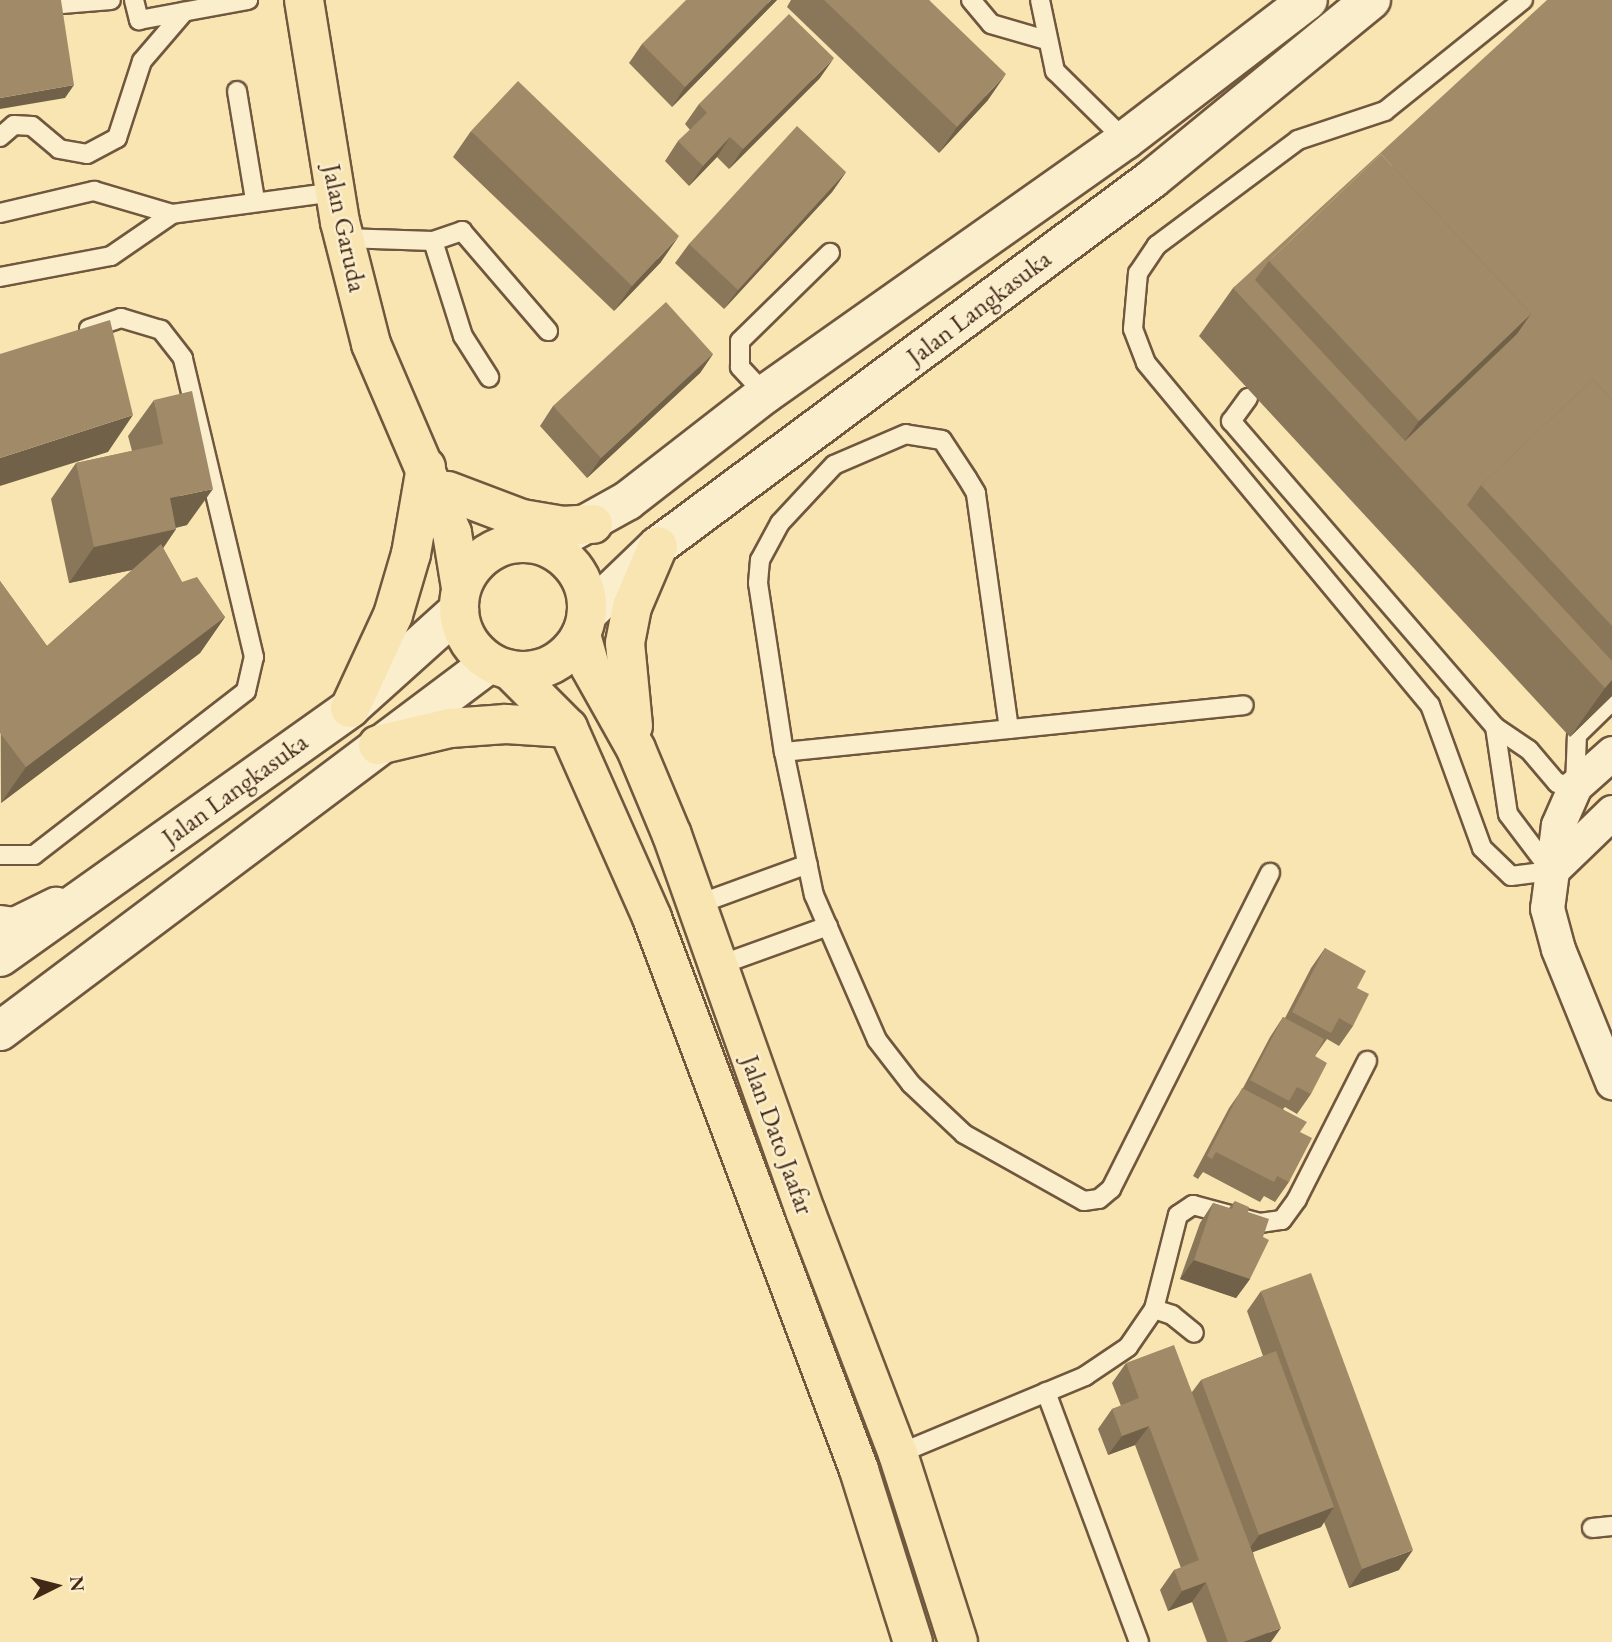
<!DOCTYPE html>
<style>
body{margin:0}
#map{position:relative;width:1612px;height:1642px;overflow:hidden;background:#f8e5b2;font-family:"EB Garamond",serif}
div>[style]{position:absolute}
[style*='--x']{left:calc(var(--x)*1px);top:calc(var(--y)*1px);width:calc(var(--w)*1px);rotate:calc(var(--a)*1deg)}
.roads{filter:drop-shadow(2px 0 #70573e) drop-shadow(-2px 0 #70573e) drop-shadow(0 2px #70573e) drop-shadow(0 -2px #70573e)}
.service>*{height:18px;margin:-9px;padding:0 9px;transform-origin:9px;border-radius:9px;background:#faeecd}
.minor>*{height:33px;margin:-16.5px;padding:0 16.5px;transform-origin:16.5px;border-radius:16.5px;background:#faeecd}
.tertiary>*{height:38px;margin:-19px;padding:0 19px;transform-origin:19px;border-radius:19px;background:#faeecd}
.secondary>*{height:38px;margin:-19px;padding:0 19px;transform-origin:19px;border-radius:19px;background:#faeecd}
.primary>*{height:38px;margin:-19px;padding:0 19px;transform-origin:19px;border-radius:19px;background:#f8e5b2}
.primary>.ring{margin:-19px;padding:0;box-sizing:content-box;background:none;border:38px solid #f8e5b2;border-radius:50%}
.wall>*{inset:0;background:#8a7759}
.shaded-wall>*{inset:0;background:#716149}
.building>*{inset:0;background:#a18a68}
span{translate:-50% -50%;white-space:nowrap;text-align:center;line-height:1.15;-webkit-text-stroke:5px #faeecd;paint-order:stroke}
.street-label{font-size:26px;color:#432818}
.north{position:absolute;left:21px;top:1551px;width:70px;height:70px;-webkit-text-stroke:5px #faeecd;paint-order:stroke;rotate:84deg;font-size:19px;font-weight:700;line-height:28px;text-align:center;color:#432818}
.north::after{content:'';display:block;margin:auto;width:24px;height:32px;background:#432818;clip-path:polygon(50% 0,100% 100%,50% 72%,0 100%)}
</style>
<div id="map">
<div class="roads">
<div class="service">
<i style="--x:61;--y:0;--w:4;--a:76"></i>
<i style="--x:62;--y:4;--w:49;--a:-4.7"></i>
<i style="--x:134;--y:0;--w:21;--a:76"></i>
<i style="--x:139;--y:20;--w:111;--a:-10.4"></i>
<i style="--x:971;--y:0;--w:31;--a:50"></i>
<i style="--x:991;--y:24;--w:57;--a:16.2"></i>
<i style="--x:1040;--y:0;--w:73;--a:78.1"></i>
<i style="--x:1055;--y:71;--w:98;--a:44.6"></i>
<i style="--x:1523;--y:0;--w:177;--a:141.2"></i>
<i style="--x:1385;--y:111;--w:92;--a:161.6"></i>
<i style="--x:1298;--y:140;--w:176;--a:143.3"></i>
<i style="--x:1157;--y:245;--w:34;--a:124"></i>
<i style="--x:1138;--y:273;--w:56;--a:95.1"></i>
<i style="--x:1133;--y:329;--w:36;--a:69"></i>
<i style="--x:1146;--y:363;--w:445;--a:50.3"></i>
<i style="--x:1430;--y:705;--w:152;--a:70"></i>
<i style="--x:1482;--y:848;--w:40;--a:44"></i>
<i style="--x:1511;--y:876;--w:40;--a:-7.1"></i>
<i style="--x:237;--y:91;--w:110;--a:80.6"></i>
<i style="--x:0;--y:137;--w:18;--a:-41"></i>
<i style="--x:14;--y:125;--w:18;--a:3"></i>
<i style="--x:32;--y:126;--w:35;--a:40"></i>
<i style="--x:59;--y:149;--w:28;--a:10"></i>
<i style="--x:87;--y:154;--w:34;--a:-28"></i>
<i style="--x:117;--y:138;--w:81;--a:-72"></i>
<i style="--x:142;--y:61;--w:65;--a:-49.4"></i>
<i style="--x:0;--y:213;--w:97;--a:-13.2"></i>
<i style="--x:94;--y:191;--w:81;--a:16.4"></i>
<i style="--x:343;--y:238;--w:90;--a:1.9"></i>
<i style="--x:433;--y:241;--w:31;--a:-19"></i>
<i style="--x:462;--y:231;--w:132;--a:49.3"></i>
<i style="--x:433;--y:241;--w:100;--a:72.5"></i>
<i style="--x:463;--y:336;--w:49;--a:57.6"></i>
<i style="--x:0;--y:277;--w:113;--a:-10.7"></i>
<i style="--x:111;--y:256;--w:74;--a:-34.5"></i>
<i style="--x:172;--y:214;--w:164;--a:-7.7"></i>
<i style="--x:765;--y:394;--w:37;--a:-133"></i>
<i style="--x:740;--y:367;--w:26;--a:-90"></i>
<i style="--x:740;--y:341;--w:126;--a:-44.4"></i>
<i style="--x:1248;--y:398;--w:29;--a:126"></i>
<i style="--x:1231;--y:421;--w:404;--a:49.2"></i>
<i style="--x:1495;--y:727;--w:41;--a:34.1"></i>
<i style="--x:1529;--y:750;--w:43;--a:49.7"></i>
<i style="--x:1557;--y:783;--w:18;--a:9"></i>
<i style="--x:1575;--y:786;--w:51;--a:-87.8"></i>
<i style="--x:1577;--y:735;--w:49;--a:-44.2"></i>
<i style="--x:1495;--y:727;--w:88;--a:81.5"></i>
<i style="--x:1508;--y:814;--w:71;--a:53"></i>
<i style="--x:1009;--y:729;--w:238;--a:-98"></i>
<i style="--x:976;--y:493;--w:17;--a:-121"></i>
<i style="--x:967;--y:478;--w:45;--a:-123.3"></i>
<i style="--x:942;--y:440;--w:36;--a:-171"></i>
<i style="--x:906;--y:434;--w:78;--a:156.7"></i>
<i style="--x:834;--y:465;--w:79;--a:133"></i>
<i style="--x:780;--y:523;--w:42;--a:118.4"></i>
<i style="--x:760;--y:560;--w:23;--a:95"></i>
<i style="--x:758;--y:583;--w:171;--a:81.3"></i>
<i style="--x:784;--y:752;--w:146;--a:78.2"></i>
<i style="--x:814;--y:895;--w:158;--a:66.5"></i>
<i style="--x:877;--y:1040;--w:56;--a:52.3"></i>
<i style="--x:911;--y:1084;--w:73;--a:43.3"></i>
<i style="--x:964;--y:1134;--w:137;--a:29.2"></i>
<i style="--x:1084;--y:1201;--w:15;--a:-8"></i>
<i style="--x:1099;--y:1199;--w:16;--a:-40"></i>
<i style="--x:1111;--y:1189;--w:354;--a:-63.3"></i>
<i style="--x:784;--y:752;--w:462;--a:-5.8"></i>
<i style="--x:0;--y:855;--w:34;--a:0"></i>
<i style="--x:34;--y:855;--w:268;--a:-37.7"></i>
<i style="--x:246;--y:691;--w:35;--a:-77"></i>
<i style="--x:254;--y:657;--w:307;--a:-103.4"></i>
<i style="--x:183;--y:358;--w:36;--a:-128"></i>
<i style="--x:161;--y:330;--w:42;--a:-163.3"></i>
<i style="--x:121;--y:318;--w:34;--a:161"></i>
<i style="--x:696;--y:905;--w:119;--a:-20.1"></i>
<i style="--x:717;--y:966;--w:118;--a:-19.8"></i>
<i style="--x:1154;--y:1309;--w:19;--a:18"></i>
<i style="--x:1172;--y:1315;--w:28;--a:39"></i>
<i style="--x:1046;--y:1392;--w:267;--a:69.6"></i>
<i style="--x:898;--y:1454;--w:203;--a:-22.6"></i>
<i style="--x:1085;--y:1376;--w:52;--a:-34"></i>
<i style="--x:1128;--y:1347;--w:46;--a:-55.6"></i>
<i style="--x:1154;--y:1309;--w:97;--a:-75.7"></i>
<i style="--x:1178;--y:1215;--w:18;--a:-34"></i>
<i style="--x:1193;--y:1205;--w:69;--a:15"></i>
<i style="--x:1260;--y:1223;--w:22;--a:-8"></i>
<i style="--x:1282;--y:1220;--w:26;--a:-54"></i>
<i style="--x:1297;--y:1199;--w:155;--a:-63.1"></i>
<i style="--x:1592;--y:1528;--w:20;--a:-6"></i>
</div>
<div class="minor">
<i style="--x:1612;--y:753;--w:50;--a:138.3"></i>
<i style="--x:1575;--y:786;--w:43;--a:113.6"></i>
<i style="--x:1558;--y:825;--w:84;--a:97.5"></i>
<i style="--x:1547;--y:908;--w:42;--a:75"></i>
<i style="--x:1558;--y:949;--w:144;--a:67.9"></i>
<i style="--x:1551;--y:871;--w:85;--a:-44"></i>
</div>
<div class="tertiary">
<i style="--x:0;--y:925;--w:15;--a:8"></i>
<i style="--x:15;--y:927;--w:46;--a:-26"></i>
</div>
<div class="secondary">
<i style="--x:546;--y:546;--w:93;--a:-29.1"></i>
<i style="--x:627;--y:501;--w:175;--a:-37.8"></i>
<i style="--x:765;--y:394;--w:441;--a:-35.2"></i>
<i style="--x:1125;--y:140;--w:230;--a:-37.4"></i>
<i style="--x:587;--y:614;--w:98;--a:-43.8"></i>
<i style="--x:658;--y:546;--w:615;--a:-36.61"></i>
<i style="--x:1152;--y:179;--w:283;--a:-39.3"></i>
<i style="--x:0;--y:957;--w:430;--a:-35.4"></i>
<i style="--x:350;--y:708;--w:147;--a:-42"></i>
<i style="--x:0;--y:1031;--w:613;--a:-36.91"></i>
</div>
<div class="primary">
<i style="--x:304;--y:0;--w:225;--a:80.8"></i>
<i style="--x:340;--y:222;--w:126;--a:75.7"></i>
<i style="--x:371;--y:344;--w:206;--a:66.8"></i>
<i style="--x:452;--y:533;--w:56;--a:80.7"></i>
<i style="--x:448;--y:491;--w:79;--a:20.7"></i>
<i style="--x:522;--y:519;--w:42;--a:9.7"></i>
<i style="--x:563;--y:526;--w:30;--a:-4"></i>
<i class="ring" style="left:459px;top:543px;width:90px;height:90px"></i>
<i style="--x:581;--y:635;--w:33;--a:74"></i>
<i style="--x:590;--y:667;--w:94;--a:60.7"></i>
<i style="--x:636;--y:749;--w:93;--a:67.3"></i>
<i style="--x:672;--y:835;--w:401;--a:70.5"></i>
<i style="--x:806;--y:1213;--w:258;--a:69.1"></i>
<i style="--x:898;--y:1454;--w:197;--a:72.3"></i>
<i style="--x:510;--y:670;--w:82;--a:45"></i>
<i style="--x:568;--y:728;--w:208;--a:66.1"></i>
<i style="--x:652;--y:918;--w:590;--a:69.44"></i>
<i style="--x:859;--y:1470;--w:180;--a:72.6"></i>
<i style="--x:350;--y:708;--w:102;--a:-65.2"></i>
<i style="--x:393;--y:615;--w:64;--a:-73.6"></i>
<i style="--x:411;--y:554;--w:88;--a:-80.2"></i>
<i style="--x:633;--y:726;--w:83;--a:-95.5"></i>
<i style="--x:625;--y:643;--w:37;--a:-79"></i>
<i style="--x:632;--y:607;--w:66;--a:-66.9"></i>
<i style="--x:378;--y:745;--w:74;--a:-13.3"></i>
<i style="--x:450;--y:728;--w:56;--a:-4.1"></i>
<i style="--x:506;--y:724;--w:62;--a:3.7"></i>
</div>
</div>
<div class="wall">
<i style="clip-path:polygon(777px 0,672px 107px,629px 63px,642px 44px)"></i>
<i style="clip-path:polygon(791px 0,929px 0,988px 100px,939px 153px,787px 7px)"></i>
<i style="clip-path:polygon(1612px 0,1612px 696px,1570px 737px,1199px 336px,1233px 288px)"></i>
<i style="clip-path:polygon(820px 78px,729px 169px,717px 157px,689px 186px,665px 161px,678px 141px,690px 130px,685px 124px,699px 104px)"></i>
<i style="clip-path:polygon(471px 131px,661px 262px,614px 311px,453px 157px)"></i>
<i style="clip-path:polygon(846px 172px,832px 192px,724px 309px,675px 263px,689px 244px)"></i>
<i style="clip-path:polygon(713px 354px,700px 373px,587px 478px,540px 426px,553px 406px)"></i>
<i style="clip-path:polygon(154px 400px,187px 525px,176px 528px,176px 529px,163px 548px,182px 582px,225px 617px,200px 653px,1px 803px,0 581px,47px 646px,132px 570px,69px 583px,51px 499px,76px 463px,132px 451px,128px 436px)"></i>
<i style="clip-path:polygon(1325px 948px,1357px 988px,1353px 1026px,1339px 1046px,1327px 1039px,1317px 1053px,1315px 1056px,1311px 1094px,1297px 1114px,1285px 1107px,1283px 1109px,1300px 1132px,1289px 1182px,1275px 1202px,1264px 1196px,1260px 1202px,1203px 1172px,1198px 1179px,1193px 1176px,1229px 1108px,1243px 1088px,1270px 1037px,1283px 1017px,1285px 1018px,1311px 968px)"></i>
<i style="clip-path:polygon(1235px 1201px,1250px 1279px,1236px 1298px,1180px 1279px,1200px 1223px,1213px 1203px,1229px 1208px)"></i>
<i style="clip-path:polygon(1261px 1291px,1399px 1570px,1349px 1588px,1324px 1522px,1321px 1527px,1253px 1552px,1271px 1642px,1207px 1642px,1192px 1602px,1168px 1611px,1160px 1590px,1174px 1570px,1181px 1568px,1135px 1445px,1108px 1455px,1098px 1429px,1112px 1409px,1121px 1406px,1112px 1383px,1126px 1363px,1192px 1392px,1201px 1380px,1263px 1356px,1247px 1311px)"></i>
</div>
<div class="shaded-wall">
<i style="clip-path:polygon(771px 0,777px 0,672px 107px,685px 87px)"></i>
<i style="clip-path:polygon(834px 58px,820px 78px,729px 169px,743px 149px)"></i>
<i style="clip-path:polygon(1006px 74px,988px 100px,939px 153px,957px 127px)"></i>
<i style="clip-path:polygon(74px 85px,65px 98px,0 109px,0 98px)"></i>
<i style="clip-path:polygon(730px 137px,717px 157px,689px 186px,703px 166px)"></i>
<i style="clip-path:polygon(846px 172px,832px 192px,724px 309px,738px 290px)"></i>
<i style="clip-path:polygon(679px 236px,661px 262px,614px 311px,632px 286px)"></i>
<i style="clip-path:polygon(1531px 314px,1483px 383px,1392px 459px,1419px 421px)"></i>
<i style="clip-path:polygon(713px 354px,700px 373px,587px 478px,601px 458px)"></i>
<i style="clip-path:polygon(133px 415px,108px 452px,0 486px,0 458px)"></i>
<i style="clip-path:polygon(213px 489px,187px 525px,144px 534px,170px 498px)"></i>
<i style="clip-path:polygon(176px 529px,151px 566px,69px 583px,94px 547px)"></i>
<i style="clip-path:polygon(225px 617px,200px 653px,1px 803px,26px 767px)"></i>
<i style="clip-path:polygon(1612px 672px,1612px 696px,1570px 737px,1605px 688px)"></i>
<i style="clip-path:polygon(1194px 1260px,1250px 1279px,1236px 1298px,1180px 1279px)"></i>
<i style="clip-path:polygon(1149px 1426px,1135px 1445px,1108px 1455px,1122px 1436px)"></i>
<i style="clip-path:polygon(1334px 1507px,1321px 1527px,1245px 1555px,1259px 1535px)"></i>
<i style="clip-path:polygon(1413px 1550px,1399px 1570px,1349px 1588px,1362px 1569px)"></i>
<i style="clip-path:polygon(1206px 1582px,1192px 1602px,1168px 1611px,1182px 1591px)"></i>
<i style="clip-path:polygon(1281px 1628px,1271px 1642px,1243px 1642px)"></i>
</div>
<div class="building">
<i style="clip-path:polygon(0 0,61px 0,74px 85px,0 98px)"></i>
<i style="clip-path:polygon(686px 0,771px 0,685px 87px,642px 44px)"></i>
<i style="clip-path:polygon(824px 0,929px 0,1006px 74px,957px 127px)"></i>
<i style="clip-path:polygon(evenodd,1547px 0,1612px 0,1612px 400px,1593px 379px,1481px 485px,1467px 505px,1612px 661px,1612px 680px,1605px 688px,1233px 288px,1547px 0,1381px 154px,1531px 314px,1517px 334px,1405px 441px,1255px 280px,1269px 261px,1381px 154px)"></i>
<i style="clip-path:polygon(789px 14px,834px 58px,743px 149px,730px 137px,703px 166px,678px 141px,707px 113px,699px 104px)"></i>
<i style="clip-path:polygon(518px 81px,679px 236px,632px 286px,471px 131px)"></i>
<i style="clip-path:polygon(797px 126px,846px 172px,738px 290px,689px 244px)"></i>
<i style="clip-path:polygon(1381px 154px,1531px 314px,1419px 421px,1269px 261px)"></i>
<i style="clip-path:polygon(666px 302px,713px 354px,601px 458px,553px 406px)"></i>
<i style="clip-path:polygon(110px 320px,133px 415px,0 458px,0 354px)"></i>
<i style="clip-path:polygon(1593px 379px,1612px 400px,1612px 626px,1481px 485px)"></i>
<i style="clip-path:polygon(192px 391px,213px 489px,170px 498px,176px 529px,94px 547px,76px 463px,163px 444px,154px 400px)"></i>
<i style="clip-path:polygon(161px 544px,182px 582px,197px 577px,225px 617px,26px 767px,0 733px,0 581px,47px 646px)"></i>
<i style="clip-path:polygon(1325px 948px,1366px 971px,1357px 988px,1369px 994px,1353px 1026px,1339px 1018px,1331px 1033px,1292px 1012px)"></i>
<i style="clip-path:polygon(1283px 1017px,1324px 1039px,1315px 1056px,1327px 1063px,1311px 1094px,1297px 1087px,1289px 1101px,1250px 1080px)"></i>
<i style="clip-path:polygon(1242px 1088px,1307px 1122px,1300px 1132px,1312px 1138px,1289px 1182px,1277px 1176px,1274px 1182px,1216px 1152px,1212px 1159px,1207px 1156px)"></i>
<i style="clip-path:polygon(1235px 1201px,1249px 1207px,1248px 1212px,1269px 1219px,1263px 1237px,1269px 1240px,1250px 1279px,1194px 1260px,1213px 1203px,1232px 1209px)"></i>
<i style="clip-path:polygon(1311px 1273px,1413px 1550px,1362px 1569px,1261px 1291px)"></i>
<i style="clip-path:polygon(1174px 1345px,1281px 1628px,1243px 1642px,1228px 1642px,1206px 1582px,1182px 1591px,1174px 1570px,1199px 1560px,1149px 1426px,1122px 1436px,1112px 1409px,1139px 1398px,1126px 1363px)"></i>
<i style="clip-path:polygon(1276px 1351px,1334px 1507px,1259px 1535px,1201px 1380px)"></i>
</div>
<div class="street-label">
<span style="left:344px;top:228px;rotate:78deg">Jalan Garuda</span>
<span style="left:979px;top:308px;rotate:-37deg">Jalan Langkasuka</span>
<span style="left:235px;top:790px;rotate:-36deg">Jalan Langkasuka</span>
<span style="left:777px;top:1135px;rotate:70deg">Jalan Dato Jaafar</span>
</div>
<div class="north">N</div>
</div>
